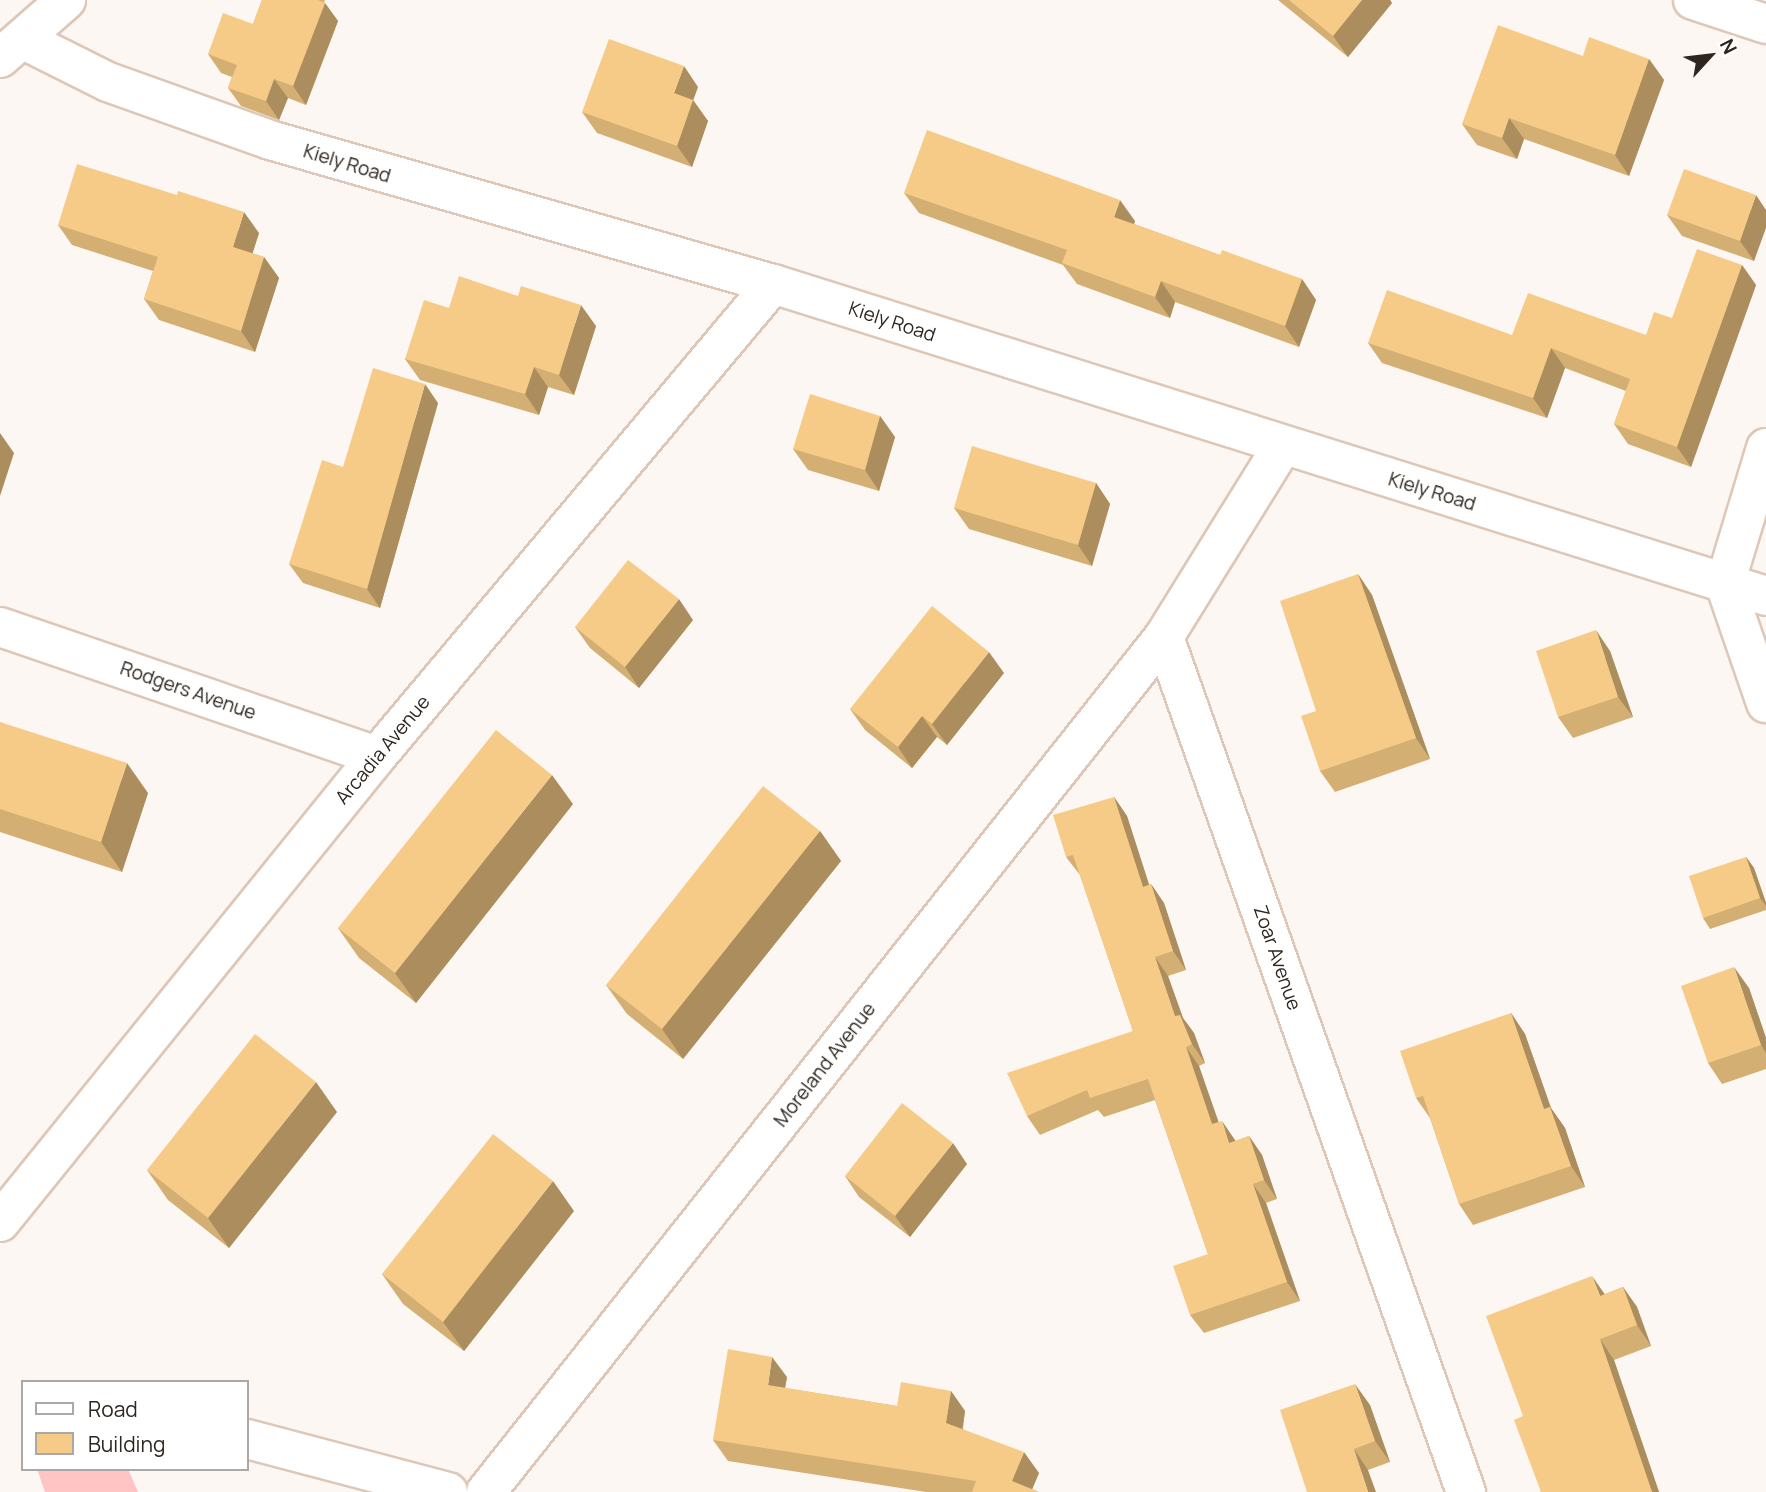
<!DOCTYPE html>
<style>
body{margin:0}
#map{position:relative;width:1766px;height:1492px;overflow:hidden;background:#fcf7f3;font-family:Manrope,sans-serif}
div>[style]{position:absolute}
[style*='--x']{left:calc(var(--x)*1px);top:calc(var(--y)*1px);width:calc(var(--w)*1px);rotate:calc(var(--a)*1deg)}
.green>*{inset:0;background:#ffc4c3}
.roads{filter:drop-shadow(2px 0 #dec7b6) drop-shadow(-2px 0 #dec7b6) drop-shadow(0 2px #dec7b6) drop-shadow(0 -2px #dec7b6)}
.minor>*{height:38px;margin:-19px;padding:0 19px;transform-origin:19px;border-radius:19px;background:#fff}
.tertiary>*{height:38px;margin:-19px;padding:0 19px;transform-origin:19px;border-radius:19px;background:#fff}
.wall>*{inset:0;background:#d4af74}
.shaded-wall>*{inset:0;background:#ac8e5e}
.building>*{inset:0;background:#f6cb87}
span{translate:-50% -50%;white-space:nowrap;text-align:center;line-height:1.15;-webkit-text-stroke:5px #fff;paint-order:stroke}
.street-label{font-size:19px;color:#2d251e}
.legend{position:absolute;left:21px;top:1380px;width:228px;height:91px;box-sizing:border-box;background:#fff;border:2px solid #aba8a5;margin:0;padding:9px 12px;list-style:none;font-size:21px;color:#2d251e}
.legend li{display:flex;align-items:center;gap:14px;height:35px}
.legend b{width:35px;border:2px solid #aba8a5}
.north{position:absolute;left:1675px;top:21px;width:70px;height:70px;-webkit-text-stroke:5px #fff;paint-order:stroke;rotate:63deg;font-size:19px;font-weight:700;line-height:28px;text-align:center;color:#2d251e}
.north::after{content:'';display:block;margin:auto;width:24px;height:32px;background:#2d251e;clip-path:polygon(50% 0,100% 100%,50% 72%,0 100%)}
</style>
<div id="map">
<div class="green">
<i style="clip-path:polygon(37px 1469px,128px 1469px,138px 1492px,45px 1492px)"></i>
</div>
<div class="roads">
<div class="minor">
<i style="--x:1693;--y:0;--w:77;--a:18.2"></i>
<i style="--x:22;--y:39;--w:96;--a:26.6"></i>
<i style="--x:108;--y:82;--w:172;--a:19.7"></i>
<i style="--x:270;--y:140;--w:523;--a:15.98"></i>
<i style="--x:773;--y:284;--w:1041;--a:17.44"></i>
<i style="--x:1283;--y:445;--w:226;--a:121.8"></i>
<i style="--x:1164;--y:637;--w:907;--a:70.55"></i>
<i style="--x:1766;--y:448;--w:142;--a:106.8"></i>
<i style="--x:1725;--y:584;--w:126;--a:71"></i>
<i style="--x:0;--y:627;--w:398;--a:18.9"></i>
<i style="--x:0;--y:1222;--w:599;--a:-51.03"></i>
<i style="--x:377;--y:756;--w:616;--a:-50"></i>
<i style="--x:247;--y:1439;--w:208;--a:14.8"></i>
<i style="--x:486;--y:1492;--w:1091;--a:-51.59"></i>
</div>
<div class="tertiary">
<i style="--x:0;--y:58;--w:88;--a:-41.3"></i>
</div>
</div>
<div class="wall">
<i style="clip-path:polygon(262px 0,325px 0,324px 2px,338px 21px,306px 105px,288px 98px,279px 120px,241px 106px,228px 88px,232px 77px,221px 73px,208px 54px,253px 24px)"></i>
<i style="clip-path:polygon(1278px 0,1390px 0,1392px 3px,1348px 57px)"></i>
<i style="clip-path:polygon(1649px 59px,1664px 80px,1629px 176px,1524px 139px,1517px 159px,1477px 145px,1462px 124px)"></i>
<i style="clip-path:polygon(698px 87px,693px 100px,708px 121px,692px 167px,597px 133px,582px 112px)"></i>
<i style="clip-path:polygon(904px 193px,1135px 221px,1134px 224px,1220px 255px,1302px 279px,1316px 300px,1299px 347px,1175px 302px,1170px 318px,1077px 284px,1063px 265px,919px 213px)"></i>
<i style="clip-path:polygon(1766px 210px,1754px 261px,1682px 236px,1667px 215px)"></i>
<i style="clip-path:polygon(58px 225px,259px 233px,252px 253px,264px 257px,279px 278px,255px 352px,159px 320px,144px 299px,153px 271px,72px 245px)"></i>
<i style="clip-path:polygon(1742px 265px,1756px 285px,1691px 467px,1628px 444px,1614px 424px,1626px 391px,1565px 368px,1547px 418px,1382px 363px,1368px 343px,1512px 335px,1646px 335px,1672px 318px)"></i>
<i style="clip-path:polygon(449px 308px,596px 326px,574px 395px,548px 387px,539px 415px,420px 380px,405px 359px)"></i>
<i style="clip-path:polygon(438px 403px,380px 608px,303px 583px,289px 564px,343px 467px)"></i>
<i style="clip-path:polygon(880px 416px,895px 437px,879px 491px,808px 470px,793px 449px)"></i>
<i style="clip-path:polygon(1096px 483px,1110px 504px,1092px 566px,969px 529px,954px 508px)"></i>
<i style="clip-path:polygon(1358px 574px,1372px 595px,1430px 759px,1335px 792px,1320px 771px,1316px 711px)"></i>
<i style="clip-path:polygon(693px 620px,639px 688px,590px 648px,575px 627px)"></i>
<i style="clip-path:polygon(1610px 651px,1633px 717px,1573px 738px,1558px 717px)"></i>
<i style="clip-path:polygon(1004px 673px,947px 745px,937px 737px,912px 768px,865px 730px,850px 709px)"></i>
<i style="clip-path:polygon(0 722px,148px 793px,122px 872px,0 832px)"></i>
<i style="clip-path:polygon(1114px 797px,1127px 816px,1149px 885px,1151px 884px,1164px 903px,1186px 970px,1168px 976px,1183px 1018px,1194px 1033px,1205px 1063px,1199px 1066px,1218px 1122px,1235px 1141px,1249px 1136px,1262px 1155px,1277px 1199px,1266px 1203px,1300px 1301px,1204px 1333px,1190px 1315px,1208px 1254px,1155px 1100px,1104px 1117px,1098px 1110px,1040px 1135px,1027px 1116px,1133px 1031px,1080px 875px,1066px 857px)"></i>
<i style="clip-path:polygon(573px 804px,416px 1003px,359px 958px,338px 928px)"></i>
<i style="clip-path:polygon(820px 831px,841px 861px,683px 1059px,627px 1014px,606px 985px)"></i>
<i style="clip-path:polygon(1746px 857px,1754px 868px,1766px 903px,1766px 910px,1710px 929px,1703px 918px)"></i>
<i style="clip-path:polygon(1749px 988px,1766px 1038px,1766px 1069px,1722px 1084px,1708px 1063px)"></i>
<i style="clip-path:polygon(1511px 1013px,1525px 1034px,1551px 1108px,1565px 1128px,1585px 1187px,1473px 1225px,1459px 1204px,1430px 1118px,1416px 1098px)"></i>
<i style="clip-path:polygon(337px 1112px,229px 1248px,168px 1200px,147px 1170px)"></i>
<i style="clip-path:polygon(967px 1164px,910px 1237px,859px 1197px,845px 1176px)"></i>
<i style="clip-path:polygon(574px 1211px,464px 1351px,403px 1304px,382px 1274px)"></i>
<i style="clip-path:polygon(1623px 1287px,1637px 1307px,1651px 1346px,1614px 1360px,1659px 1492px,1541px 1492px,1523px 1416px,1605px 1294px)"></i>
<i style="clip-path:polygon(787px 1377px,785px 1388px,897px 1406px,951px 1391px,965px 1411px,963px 1429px,1039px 1473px,1032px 1489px,1039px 1492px,926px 1492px,728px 1461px,713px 1440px)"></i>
<i style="clip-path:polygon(1370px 1405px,1390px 1462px,1307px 1492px)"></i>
</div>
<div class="shaded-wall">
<i style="clip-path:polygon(1362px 0,1390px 0,1392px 3px,1348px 57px,1333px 36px)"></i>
<i style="clip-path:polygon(325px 3px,338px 21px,306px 105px,293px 86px)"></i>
<i style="clip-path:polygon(1649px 59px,1664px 80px,1629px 176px,1615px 155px)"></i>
<i style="clip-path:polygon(684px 66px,698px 87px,688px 114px,674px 93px)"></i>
<i style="clip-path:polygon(274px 79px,288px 98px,279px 120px,266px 101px)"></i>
<i style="clip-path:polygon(693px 100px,708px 121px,692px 167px,677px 146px)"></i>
<i style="clip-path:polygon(1509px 118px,1524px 139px,1517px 159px,1502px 138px)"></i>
<i style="clip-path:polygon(1756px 195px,1766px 210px,1766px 228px,1754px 261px,1740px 241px)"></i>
<i style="clip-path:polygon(1120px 200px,1135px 221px,1129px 238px,1114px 217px)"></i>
<i style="clip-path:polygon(244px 212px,259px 233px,248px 268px,233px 247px)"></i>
<i style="clip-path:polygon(264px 257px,279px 278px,255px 352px,241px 331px)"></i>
<i style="clip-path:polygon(1742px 265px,1756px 285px,1691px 467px,1677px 447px)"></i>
<i style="clip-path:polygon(1302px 279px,1316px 300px,1299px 347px,1285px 326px)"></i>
<i style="clip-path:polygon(1161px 281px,1175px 302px,1170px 318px,1155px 297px)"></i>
<i style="clip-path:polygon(581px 305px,596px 326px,574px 395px,559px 375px)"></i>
<i style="clip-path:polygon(1551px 348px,1565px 368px,1547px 418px,1533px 398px)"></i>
<i style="clip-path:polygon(534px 367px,548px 387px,539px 415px,525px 394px)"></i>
<i style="clip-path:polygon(425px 384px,438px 403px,380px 608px,367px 589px)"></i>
<i style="clip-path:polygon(880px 416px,895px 437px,879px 491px,865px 470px)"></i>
<i style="clip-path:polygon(0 433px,14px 453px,0 496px)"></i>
<i style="clip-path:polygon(1096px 483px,1110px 504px,1092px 566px,1078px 545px)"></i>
<i style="clip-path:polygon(1358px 574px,1372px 595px,1430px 759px,1416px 738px)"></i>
<i style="clip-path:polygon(679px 599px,693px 620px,639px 688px,625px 667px)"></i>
<i style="clip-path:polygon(1596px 630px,1610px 651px,1633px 717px,1618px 697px)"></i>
<i style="clip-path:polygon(989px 652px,1004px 673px,947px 745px,932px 724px)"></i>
<i style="clip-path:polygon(922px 716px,937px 737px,912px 768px,898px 747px)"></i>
<i style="clip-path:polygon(127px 763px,148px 793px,122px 872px,101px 842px)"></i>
<i style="clip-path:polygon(552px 775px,573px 804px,416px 1003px,395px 973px)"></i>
<i style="clip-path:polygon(1114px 797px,1127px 816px,1156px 906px,1143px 887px)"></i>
<i style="clip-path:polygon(820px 831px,841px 861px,683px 1059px,662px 1029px)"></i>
<i style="clip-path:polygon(1746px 857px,1754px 868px,1766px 903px,1766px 906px,1760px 898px)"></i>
<i style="clip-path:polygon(1151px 884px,1164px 903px,1186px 970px,1173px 951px)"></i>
<i style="clip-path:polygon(1155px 957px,1168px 976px,1183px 1018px,1194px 1033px,1205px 1063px,1192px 1044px,1175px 1016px)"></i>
<i style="clip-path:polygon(1734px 967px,1749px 988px,1766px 1038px,1766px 1053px,1761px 1045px)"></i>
<i style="clip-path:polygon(1511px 1013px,1525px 1034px,1551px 1108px,1565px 1128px,1585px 1187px,1571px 1166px,1544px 1109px)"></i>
<i style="clip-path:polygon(1186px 1047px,1199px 1066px,1226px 1143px,1212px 1124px)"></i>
<i style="clip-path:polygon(316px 1082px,337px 1112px,229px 1248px,208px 1218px)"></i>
<i style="clip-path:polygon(1222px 1121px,1235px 1140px,1242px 1162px,1229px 1143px)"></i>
<i style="clip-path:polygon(1249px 1136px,1262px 1155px,1277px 1199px,1264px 1180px)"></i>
<i style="clip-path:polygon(953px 1143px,967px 1164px,910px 1237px,895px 1216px)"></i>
<i style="clip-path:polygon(553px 1181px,574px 1211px,464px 1351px,443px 1322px)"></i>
<i style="clip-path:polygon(1253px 1184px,1266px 1203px,1300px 1301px,1287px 1282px)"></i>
<i style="clip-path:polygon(1592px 1276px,1606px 1296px,1600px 1296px)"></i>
<i style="clip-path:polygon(1623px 1287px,1637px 1307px,1651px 1346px,1637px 1325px)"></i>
<i style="clip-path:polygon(1600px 1339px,1614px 1360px,1659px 1492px,1652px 1492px)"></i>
<i style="clip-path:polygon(772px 1357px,787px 1377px,782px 1406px,768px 1385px)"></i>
<i style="clip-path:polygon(1355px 1384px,1370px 1405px,1390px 1462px,1375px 1441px)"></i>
<i style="clip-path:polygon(951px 1391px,965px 1411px,960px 1444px,946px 1423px)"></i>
<i style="clip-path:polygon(1354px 1449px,1368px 1470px,1376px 1492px,1368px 1492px)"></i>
<i style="clip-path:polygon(1024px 1452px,1039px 1473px,1031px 1492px,1012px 1481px)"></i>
</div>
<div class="building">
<i style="clip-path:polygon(262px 0,318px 0,325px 3px,293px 86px,274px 79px,266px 101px,228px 88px,237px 65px,208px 54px,223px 13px,253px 24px)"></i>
<i style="clip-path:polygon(1289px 0,1362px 0,1333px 36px)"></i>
<i style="clip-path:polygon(1498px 25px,1583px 56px,1589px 37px,1649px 59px,1615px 155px,1509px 118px,1502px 138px,1462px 124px)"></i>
<i style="clip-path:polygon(609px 39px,684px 66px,674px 93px,693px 100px,677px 146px,582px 112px)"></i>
<i style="clip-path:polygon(927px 130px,1120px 200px,1114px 217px,1220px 255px,1222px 250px,1302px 279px,1285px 326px,1161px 281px,1155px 297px,1062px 263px,1067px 250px,904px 193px)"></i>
<i style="clip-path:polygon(77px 164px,177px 195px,178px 191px,244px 212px,233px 247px,264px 257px,241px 331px,144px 299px,158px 257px,58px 225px)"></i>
<i style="clip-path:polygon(1684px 169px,1756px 195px,1740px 241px,1667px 215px)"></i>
<i style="clip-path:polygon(1697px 249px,1742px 265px,1677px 447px,1614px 424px,1630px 379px,1551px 348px,1533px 398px,1368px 343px,1387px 290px,1512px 335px,1528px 293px,1646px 335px,1654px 312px,1672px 318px)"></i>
<i style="clip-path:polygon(459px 276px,518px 296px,521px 286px,581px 305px,559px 375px,534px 367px,525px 394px,405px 359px,424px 300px,449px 308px)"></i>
<i style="clip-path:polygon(373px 368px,425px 384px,367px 589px,289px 564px,322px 460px,343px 467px)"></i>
<i style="clip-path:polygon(810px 394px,880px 416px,865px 470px,793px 449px)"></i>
<i style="clip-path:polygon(972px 446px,1096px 483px,1078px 545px,954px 508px)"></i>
<i style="clip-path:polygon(628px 560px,679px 599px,625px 667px,575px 627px)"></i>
<i style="clip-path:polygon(1358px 574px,1416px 738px,1320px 771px,1301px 716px,1316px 711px,1280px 601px)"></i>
<i style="clip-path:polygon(932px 606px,989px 652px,932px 724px,922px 716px,898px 747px,850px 709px)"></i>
<i style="clip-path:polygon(1596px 630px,1618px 697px,1558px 717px,1536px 651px)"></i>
<i style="clip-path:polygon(0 722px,127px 763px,101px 842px,0 809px)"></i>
<i style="clip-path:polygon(496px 730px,552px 775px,395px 973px,338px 928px)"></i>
<i style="clip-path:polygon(763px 786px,820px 831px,662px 1029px,606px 985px)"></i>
<i style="clip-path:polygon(1114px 797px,1143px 887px,1151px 884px,1173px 951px,1155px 957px,1175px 1016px,1180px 1015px,1192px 1044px,1186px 1047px,1212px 1124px,1222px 1121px,1229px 1143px,1249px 1136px,1264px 1180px,1253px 1184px,1287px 1282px,1190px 1315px,1173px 1266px,1208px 1254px,1148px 1079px,1090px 1098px,1087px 1090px,1027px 1116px,1007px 1073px,1133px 1031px,1073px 855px,1066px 857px,1053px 815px)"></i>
<i style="clip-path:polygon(1746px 857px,1760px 898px,1703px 918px,1689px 876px)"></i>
<i style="clip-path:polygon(1734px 967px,1761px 1045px,1708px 1063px,1681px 986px)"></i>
<i style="clip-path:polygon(1511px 1013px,1544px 1109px,1550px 1107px,1571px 1166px,1459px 1204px,1423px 1096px,1416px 1098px,1400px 1051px)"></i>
<i style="clip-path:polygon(255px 1034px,316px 1082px,208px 1218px,147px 1170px)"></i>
<i style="clip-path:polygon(902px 1103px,953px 1143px,895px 1216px,845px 1176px)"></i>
<i style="clip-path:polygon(493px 1134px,553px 1181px,443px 1322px,382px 1274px)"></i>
<i style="clip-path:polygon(1592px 1276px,1600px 1296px,1623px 1287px,1637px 1325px,1600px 1339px,1652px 1492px,1541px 1492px,1514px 1420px,1523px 1416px,1486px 1316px)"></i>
<i style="clip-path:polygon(728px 1349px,772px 1357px,768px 1385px,897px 1406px,901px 1382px,951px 1391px,946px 1423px,1024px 1452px,1012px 1481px,1039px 1492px,972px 1492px,976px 1481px,713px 1440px)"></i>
<i style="clip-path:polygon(1355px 1384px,1375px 1441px,1354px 1449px,1368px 1492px,1307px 1492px,1280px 1410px)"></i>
</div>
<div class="street-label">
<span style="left:347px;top:164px;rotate:17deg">Kiely Road</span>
<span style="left:892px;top:322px;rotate:18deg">Kiely Road</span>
<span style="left:1432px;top:492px;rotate:17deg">Kiely Road</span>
<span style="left:188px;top:691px;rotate:19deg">Rodgers Avenue</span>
<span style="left:383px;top:750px;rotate:-50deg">Arcadia Avenue</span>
<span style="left:1277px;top:958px;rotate:71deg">Zoar Avenue</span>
<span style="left:825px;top:1065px;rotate:-52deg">Moreland Avenue</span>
</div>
<ul class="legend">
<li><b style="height:9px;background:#fff"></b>Road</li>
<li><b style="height:19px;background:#f6cb87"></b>Building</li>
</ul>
<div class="north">N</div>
</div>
